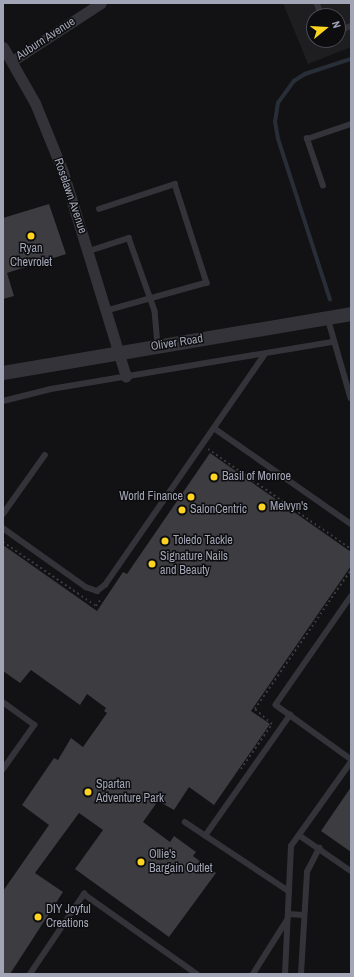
<!DOCTYPE html>
<style>
body{margin:0}
#map{position:relative;width:354px;height:977px;overflow:hidden;background:#121214;font-family:"Archivo Narrow",sans-serif}
div>[style]{position:absolute}
[style*='--x']{left:calc(var(--x)*1px);top:calc(var(--y)*1px);width:calc(var(--w)*1px);rotate:calc(var(--a)*1deg)}
.built>*{inset:0;background:#1e1e21}
.stream>*{height:3.5px;margin:-1.75px;padding:0 1.75px;transform-origin:1.75px;border-radius:1.75px;background:#282e38}
.building>*{inset:0;background:#3c3c41}
.path>*{height:2px;margin-top:-1px;transform-origin:0;background:repeating-linear-gradient(90deg,#393a40 0 2px,transparent 0 5px)}
.service>*{height:5.5px;margin:-2.75px;padding:0 2.75px;transform-origin:2.75px;border-radius:2.75px;background:#333339}
.minor>*{height:11px;margin:-5.5px;padding:0 5.5px;transform-origin:5.5px;border-radius:5.5px;background:#333339}
.tertiary>*{height:14px;margin:-7px;padding:0 7px;transform-origin:7px;border-radius:7px;background:#333339}
.dots>*{width:11px;height:11px;translate:-50% -50%;box-sizing:border-box;border:2px solid #0d0d0f;border-radius:50%}
span{translate:-50% -50%;white-space:nowrap;text-align:center;line-height:1.15;-webkit-text-stroke:3px #0d0d0f;paint-order:stroke}
.street-label{font-size:12px;color:#a2a5b5}
.poi-label{font-size:12px;color:#a2a5b5}
.left{translate:0 -50%;text-align:left}
.right{translate:-100% -50%;text-align:right}
.frame{position:absolute;inset:0;border:4px solid #a2a5b5;pointer-events:none}
.north{position:absolute;left:306px;top:8px;width:40px;height:40px;box-sizing:border-box;background:#0d0d0f;border:1px solid #494a51;border-radius:50%;rotate:72deg;font-size:11px;font-weight:700;line-height:16px;text-align:center;color:#a2a5b5}
.north::after{content:'';display:block;margin:auto;width:14px;height:18px;background:#fed420;clip-path:polygon(50% 0,100% 100%,50% 72%,0 100%)}
</style>
<div id="map">
<div class="built">
<i style="clip-path:polygon(evenodd,283px 3px,351px 3px,351px 47px,308px 64px,283px 3px,314px 16px,338px 16px,338px 40px,314px 40px,314px 16px)"></i>
</div>
<div class="stream">
<i style="--x:330;--y:300;--w:169;--a:-107.9"></i>
<i style="--x:278;--y:139;--w:17;--a:-100"></i>
<i style="--x:275;--y:122;--w:19;--a:-81"></i>
<i style="--x:278;--y:103;--w:27;--a:-54"></i>
<i style="--x:294;--y:81;--w:13;--a:-32"></i>
<i style="--x:305;--y:74;--w:48;--a:-18.1"></i>
</div>
<div class="building">
<i style="clip-path:polygon(49px 204px,66px 254px,7px 273px,14px 296px,3px 299px,3px 218px)"></i>
<i style="clip-path:polygon(210px 453px,351px 552px,351px 566px,251px 711px,270px 724px,214px 805px,189px 787px,174px 810px,158px 801px,143px 822px,170px 842px,174px 836px,196px 852px,193px 856px,216px 873px,169px 937px,75px 869px,103px 830px,79px 813px,35px 873px,63px 892px,10px 974px,3px 974px,3px 891px,49px 825px,22px 805px,54px 758px,58px 760px,71px 738px,83px 747px,107px 713px,104px 711px,106px 708px,87px 694px,80px 705px,31px 670px,20px 683px,3px 671px,3px 545px,97px 611px,123px 572px,127px 574px)"></i>
<i style="clip-path:polygon(351px 787px,351px 852px,321px 831px)"></i>
</div>
<div class="path">
<i style="--x:208;--y:449;--w:174;--a:35"></i>
<i style="--x:3;--y:542;--w:113;--a:34.5"></i>
<i style="--x:96;--y:606;--w:10;--a:-53"></i>
<i style="--x:241;--y:769;--w:55;--a:-55.4"></i>
<i style="--x:272;--y:724;--w:23;--a:-139"></i>
<i style="--x:255;--y:709;--w:169;--a:-55.4"></i>
</div>
<div class="service">
<i style="--x:317;--y:3;--w:14;--a:69"></i>
<i style="--x:338;--y:31;--w:14;--a:-21"></i>
<i style="--x:323;--y:186;--w:50;--a:-108.8"></i>
<i style="--x:307;--y:139;--w:46;--a:-18.8"></i>
<i style="--x:99;--y:209;--w:80;--a:-18.2"></i>
<i style="--x:175;--y:184;--w:104;--a:72.1"></i>
<i style="--x:207;--y:283;--w:104;--a:164.4"></i>
<i style="--x:89;--y:251;--w:42;--a:-18"></i>
<i style="--x:129;--y:238;--w:77;--a:70.4"></i>
<i style="--x:155;--y:311;--w:35;--a:85"></i>
<i style="--x:328;--y:318;--w:83;--a:74"></i>
<i style="--x:3;--y:401;--w:49;--a:-14"></i>
<i style="--x:51;--y:389;--w:286;--a:-9.5"></i>
<i style="--x:214;--y:428;--w:167;--a:35"></i>
<i style="--x:3;--y:514;--w:72;--a:-54.6"></i>
<i style="--x:3;--y:528;--w:102;--a:35.4"></i>
<i style="--x:86;--y:587;--w:12;--a:20"></i>
<i style="--x:97;--y:591;--w:10;--a:-37"></i>
<i style="--x:105;--y:585;--w:281;--a:-55.3"></i>
<i style="--x:351;--y:597;--w:131;--a:124.8"></i>
<i style="--x:276;--y:705;--w:92;--a:35.8"></i>
<i style="--x:3;--y:702;--w:39;--a:36"></i>
<i style="--x:35;--y:725;--w:55;--a:125.4"></i>
<i style="--x:185;--y:822;--w:125;--a:33.6"></i>
<i style="--x:299;--y:835;--w:63;--a:34.7"></i>
<i style="--x:205;--y:836;--w:148;--a:-54.9"></i>
<i style="--x:288;--y:914;--w:15;--a:4"></i>
<i style="--x:30;--y:974;--w:97;--a:-56"></i>
<i style="--x:84;--y:894;--w:138;--a:35.3"></i>
<i style="--x:253;--y:974;--w:64;--a:-57.8"></i>
<i style="--x:285;--y:974;--w:128;--a:-87.3"></i>
<i style="--x:291;--y:846;--w:103;--a:-54.5"></i>
<i style="--x:301;--y:974;--w:102;--a:-86.6"></i>
<i style="--x:307;--y:872;--w:27;--a:-63"></i>
</div>
<div class="minor">
<i style="--x:3;--y:47;--w:64;--a:60.3"></i>
<i style="--x:35;--y:103;--w:74;--a:67.9"></i>
<i style="--x:63;--y:172;--w:214;--a:72.9"></i>
<i style="--x:12;--y:61;--w:106;--a:-33.1"></i>
</div>
<div class="tertiary">
<i style="--x:3;--y:373;--w:353;--a:-9.6"></i>
</div>
<div class="dots">
<i style="left:31px;top:236px;background:#fed420"></i>
<i style="left:214px;top:477px;background:#fed420"></i>
<i style="left:191px;top:497px;background:#fed420"></i>
<i style="left:262px;top:507px;background:#fed420"></i>
<i style="left:182px;top:510px;background:#fed420"></i>
<i style="left:165px;top:541px;background:#fed420"></i>
<i style="left:152px;top:564px;background:#fed420"></i>
<i style="left:88px;top:792px;background:#fed420"></i>
<i style="left:141px;top:862px;background:#fed420"></i>
<i style="left:38px;top:917px;background:#fed420"></i>
</div>
<div class="street-label">
<span style="left:46px;top:39px;rotate:-33deg">Auburn Avenue</span>
<span style="left:70px;top:196px;rotate:71deg">Roselawn Avenue</span>
<span style="left:177px;top:343px;rotate:-9deg">Oliver Road</span>
</div>
<div class="poi-label">
<span style="left:31px;top:256px">Ryan<br>Chevrolet</span>
<span class="left" style="left:222px;top:477px">Basil of Monroe</span>
<span class="right" style="left:183px;top:497px">World Finance</span>
<span class="left" style="left:270px;top:507px">Melvyn's</span>
<span class="left" style="left:190px;top:510px">SalonCentric</span>
<span class="left" style="left:173px;top:541px">Toledo Tackle</span>
<span class="left" style="left:160px;top:564px">Signature Nails<br>and Beauty</span>
<span class="left" style="left:96px;top:792px">Spartan<br>Adventure Park</span>
<span class="left" style="left:149px;top:862px">Ollie's<br>Bargain Outlet</span>
<span class="left" style="left:46px;top:917px">DIY Joyful<br>Creations</span>
</div>
<div class="frame"></div>
<div class="north">N</div>
</div>
